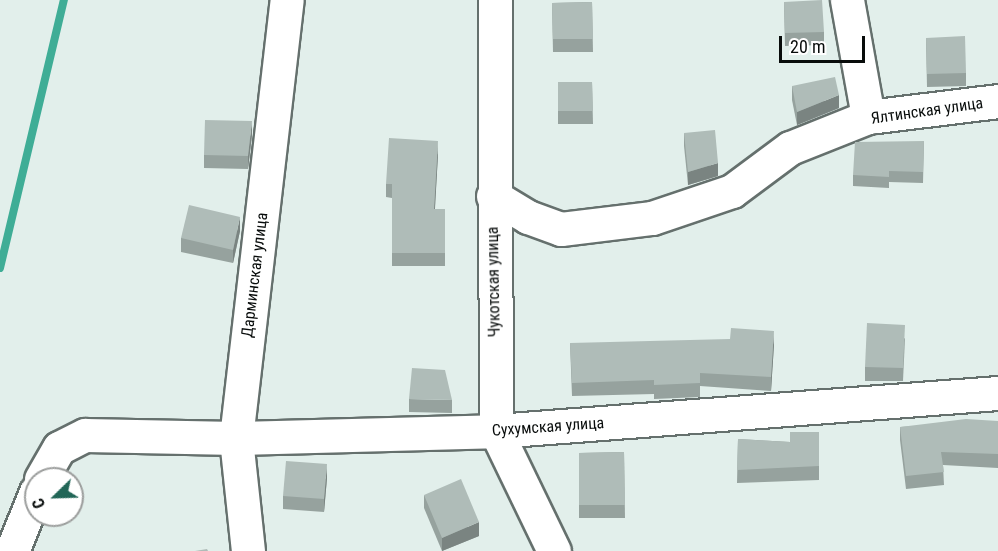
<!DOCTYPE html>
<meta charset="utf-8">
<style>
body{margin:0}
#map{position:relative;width:998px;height:551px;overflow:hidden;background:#e2efeb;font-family:"Roboto Condensed",sans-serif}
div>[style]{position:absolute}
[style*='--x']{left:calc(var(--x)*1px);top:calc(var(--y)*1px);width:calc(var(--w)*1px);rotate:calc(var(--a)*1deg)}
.stream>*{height:8px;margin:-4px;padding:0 4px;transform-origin:4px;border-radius:4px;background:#3fad96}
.roads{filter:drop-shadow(2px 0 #65706d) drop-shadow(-2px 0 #65706d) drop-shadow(0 2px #65706d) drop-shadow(0 -2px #65706d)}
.minor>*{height:33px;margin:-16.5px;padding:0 16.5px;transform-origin:16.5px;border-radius:16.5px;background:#fff}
.wall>*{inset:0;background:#96a29e}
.shaded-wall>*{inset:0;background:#7a8481}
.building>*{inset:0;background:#afbcb8}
span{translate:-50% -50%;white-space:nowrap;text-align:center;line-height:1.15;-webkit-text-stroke:4.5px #fff;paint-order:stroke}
.street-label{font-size:16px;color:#080c0b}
.north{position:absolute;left:24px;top:467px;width:60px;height:60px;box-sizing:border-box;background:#fff;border:2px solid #9c9e9d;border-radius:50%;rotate:247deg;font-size:16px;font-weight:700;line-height:24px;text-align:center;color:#080c0b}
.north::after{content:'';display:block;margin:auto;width:21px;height:27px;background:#216657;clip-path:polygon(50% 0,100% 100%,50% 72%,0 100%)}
.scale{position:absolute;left:779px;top:36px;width:86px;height:27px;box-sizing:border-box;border:3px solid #080c0b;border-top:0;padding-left:8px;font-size:18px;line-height:21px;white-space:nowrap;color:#080c0b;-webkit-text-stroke:4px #fff;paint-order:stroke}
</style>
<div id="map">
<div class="stream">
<i style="--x:0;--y:268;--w:276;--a:-76.6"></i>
</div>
<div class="roads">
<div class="minor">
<i style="--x:495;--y:0;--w:431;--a:89.9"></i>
<i style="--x:496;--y:431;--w:133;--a:64.2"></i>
<i style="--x:847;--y:0;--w:119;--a:79.8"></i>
<i style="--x:493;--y:196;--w:41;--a:31"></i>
<i style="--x:528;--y:217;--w:35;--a:20"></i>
<i style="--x:561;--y:229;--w:92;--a:-6.9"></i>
<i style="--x:652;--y:218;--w:84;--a:-18.6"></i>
<i style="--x:732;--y:191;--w:72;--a:-36.6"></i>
<i style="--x:790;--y:148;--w:84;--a:-21.7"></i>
<i style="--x:868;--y:117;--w:131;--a:-7"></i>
<i style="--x:41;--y:479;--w:36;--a:-60"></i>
<i style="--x:59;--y:448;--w:29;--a:-27"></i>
<i style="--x:85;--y:435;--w:151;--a:1.1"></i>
<i style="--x:236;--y:438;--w:260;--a:-1.5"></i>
<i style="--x:496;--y:431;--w:503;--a:-4.33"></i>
<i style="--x:12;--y:551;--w:64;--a:-67.9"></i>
<i style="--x:248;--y:551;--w:114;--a:-96.1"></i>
<i style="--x:236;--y:438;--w:441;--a:-83.4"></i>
</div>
</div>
<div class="wall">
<i style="clip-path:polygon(592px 2px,593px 52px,553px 52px,552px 3px)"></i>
<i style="clip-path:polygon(784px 2px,824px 32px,824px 45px,785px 46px)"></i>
<i style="clip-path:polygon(926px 38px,966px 73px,966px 86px,927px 87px)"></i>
<i style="clip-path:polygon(558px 82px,592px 82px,593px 124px,558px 124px)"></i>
<i style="clip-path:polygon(792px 86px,839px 108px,797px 125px,792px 100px)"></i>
<i style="clip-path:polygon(684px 133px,718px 176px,688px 185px,684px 146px)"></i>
<i style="clip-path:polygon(252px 135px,248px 169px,204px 168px,204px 155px)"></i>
<i style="clip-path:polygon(924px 141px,923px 183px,889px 182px,889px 188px,853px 186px,853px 175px)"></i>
<i style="clip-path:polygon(438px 154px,435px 209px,445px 209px,445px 266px,392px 266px,392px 198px,386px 197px,386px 184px)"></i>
<i style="clip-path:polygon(240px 231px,233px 263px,181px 252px,181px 238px)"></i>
<i style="clip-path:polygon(905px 338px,903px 381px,865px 381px,865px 367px)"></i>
<i style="clip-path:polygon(570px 343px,774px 344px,771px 391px,700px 386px,700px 397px,654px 399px,654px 394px,572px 396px)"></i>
<i style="clip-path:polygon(409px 399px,452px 400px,452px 413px,409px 412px)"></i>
<i style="clip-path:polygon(998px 421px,998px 468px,943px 465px,944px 485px,906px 489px,900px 440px,900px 427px)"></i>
<i style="clip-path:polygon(819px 432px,819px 480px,737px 483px,738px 439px,790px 442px)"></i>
<i style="clip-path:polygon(624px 452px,625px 518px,579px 518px,579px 453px)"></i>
<i style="clip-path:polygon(327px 478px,324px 512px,283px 509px,283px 496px)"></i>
<i style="clip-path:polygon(424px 495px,479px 536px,442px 551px,424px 508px)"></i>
</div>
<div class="shaded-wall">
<i style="clip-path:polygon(839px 95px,839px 108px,797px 125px,797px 112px)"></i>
<i style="clip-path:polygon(252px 121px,252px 135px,248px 169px,248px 156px)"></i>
<i style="clip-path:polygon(438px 141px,438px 154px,434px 223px,434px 209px)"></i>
<i style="clip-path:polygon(718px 163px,718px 176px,688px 185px,688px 172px)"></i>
<i style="clip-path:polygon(240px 217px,240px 231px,233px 263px,233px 250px)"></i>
<i style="clip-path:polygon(774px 331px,774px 344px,771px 391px,771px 377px)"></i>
<i style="clip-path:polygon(327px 464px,327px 478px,324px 512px,324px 499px)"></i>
<i style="clip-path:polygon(479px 522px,479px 536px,442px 551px,442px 538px)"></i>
</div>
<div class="building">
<i style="clip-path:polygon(822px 0,824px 32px,785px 33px,784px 2px)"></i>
<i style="clip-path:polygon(592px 2px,593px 39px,553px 39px,552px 3px)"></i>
<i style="clip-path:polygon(965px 36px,966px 73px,927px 74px,926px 38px)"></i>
<i style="clip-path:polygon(835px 77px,839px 95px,797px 112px,792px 86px)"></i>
<i style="clip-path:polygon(558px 82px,592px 82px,593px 111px,558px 111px)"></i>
<i style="clip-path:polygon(205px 120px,252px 121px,248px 156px,204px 155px)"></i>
<i style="clip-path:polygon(715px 130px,718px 163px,688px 172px,684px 133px)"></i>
<i style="clip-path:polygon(389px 138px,438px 141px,434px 209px,445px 209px,445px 253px,392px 253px,392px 184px,386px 184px)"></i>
<i style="clip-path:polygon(924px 141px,923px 172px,889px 171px,889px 177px,853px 175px,855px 142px)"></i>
<i style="clip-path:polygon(189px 205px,240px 217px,233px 250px,181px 238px)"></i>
<i style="clip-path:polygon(867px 323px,905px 325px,903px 368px,865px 367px)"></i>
<i style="clip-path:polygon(731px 328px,774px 331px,771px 377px,700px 373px,700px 383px,654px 385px,654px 380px,572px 383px,570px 343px,730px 339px)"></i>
<i style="clip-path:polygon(412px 368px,445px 370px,452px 400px,409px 399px)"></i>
<i style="clip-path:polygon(966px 419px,998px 421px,998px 454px,941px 452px,944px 472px,906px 476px,900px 427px)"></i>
<i style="clip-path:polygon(790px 432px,819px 432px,819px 466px,737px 470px,738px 439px,790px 442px)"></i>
<i style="clip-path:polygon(624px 452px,625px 505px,579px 505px,579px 453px)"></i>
<i style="clip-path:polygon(286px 461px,327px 464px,324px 499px,283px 496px)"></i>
<i style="clip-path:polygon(461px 479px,479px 522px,442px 538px,424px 495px)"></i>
<i style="clip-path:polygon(207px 549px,208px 551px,195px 551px)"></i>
</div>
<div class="street-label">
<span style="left:927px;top:111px;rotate:-8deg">Ялтинская улица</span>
<span style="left:255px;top:275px;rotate:-83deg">Дарминская улица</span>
<span style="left:494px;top:282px;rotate:-91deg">Чукотская улица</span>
<span style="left:548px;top:427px;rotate:-4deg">Сухумская улица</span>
</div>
<div class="north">С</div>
<div class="scale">20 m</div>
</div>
